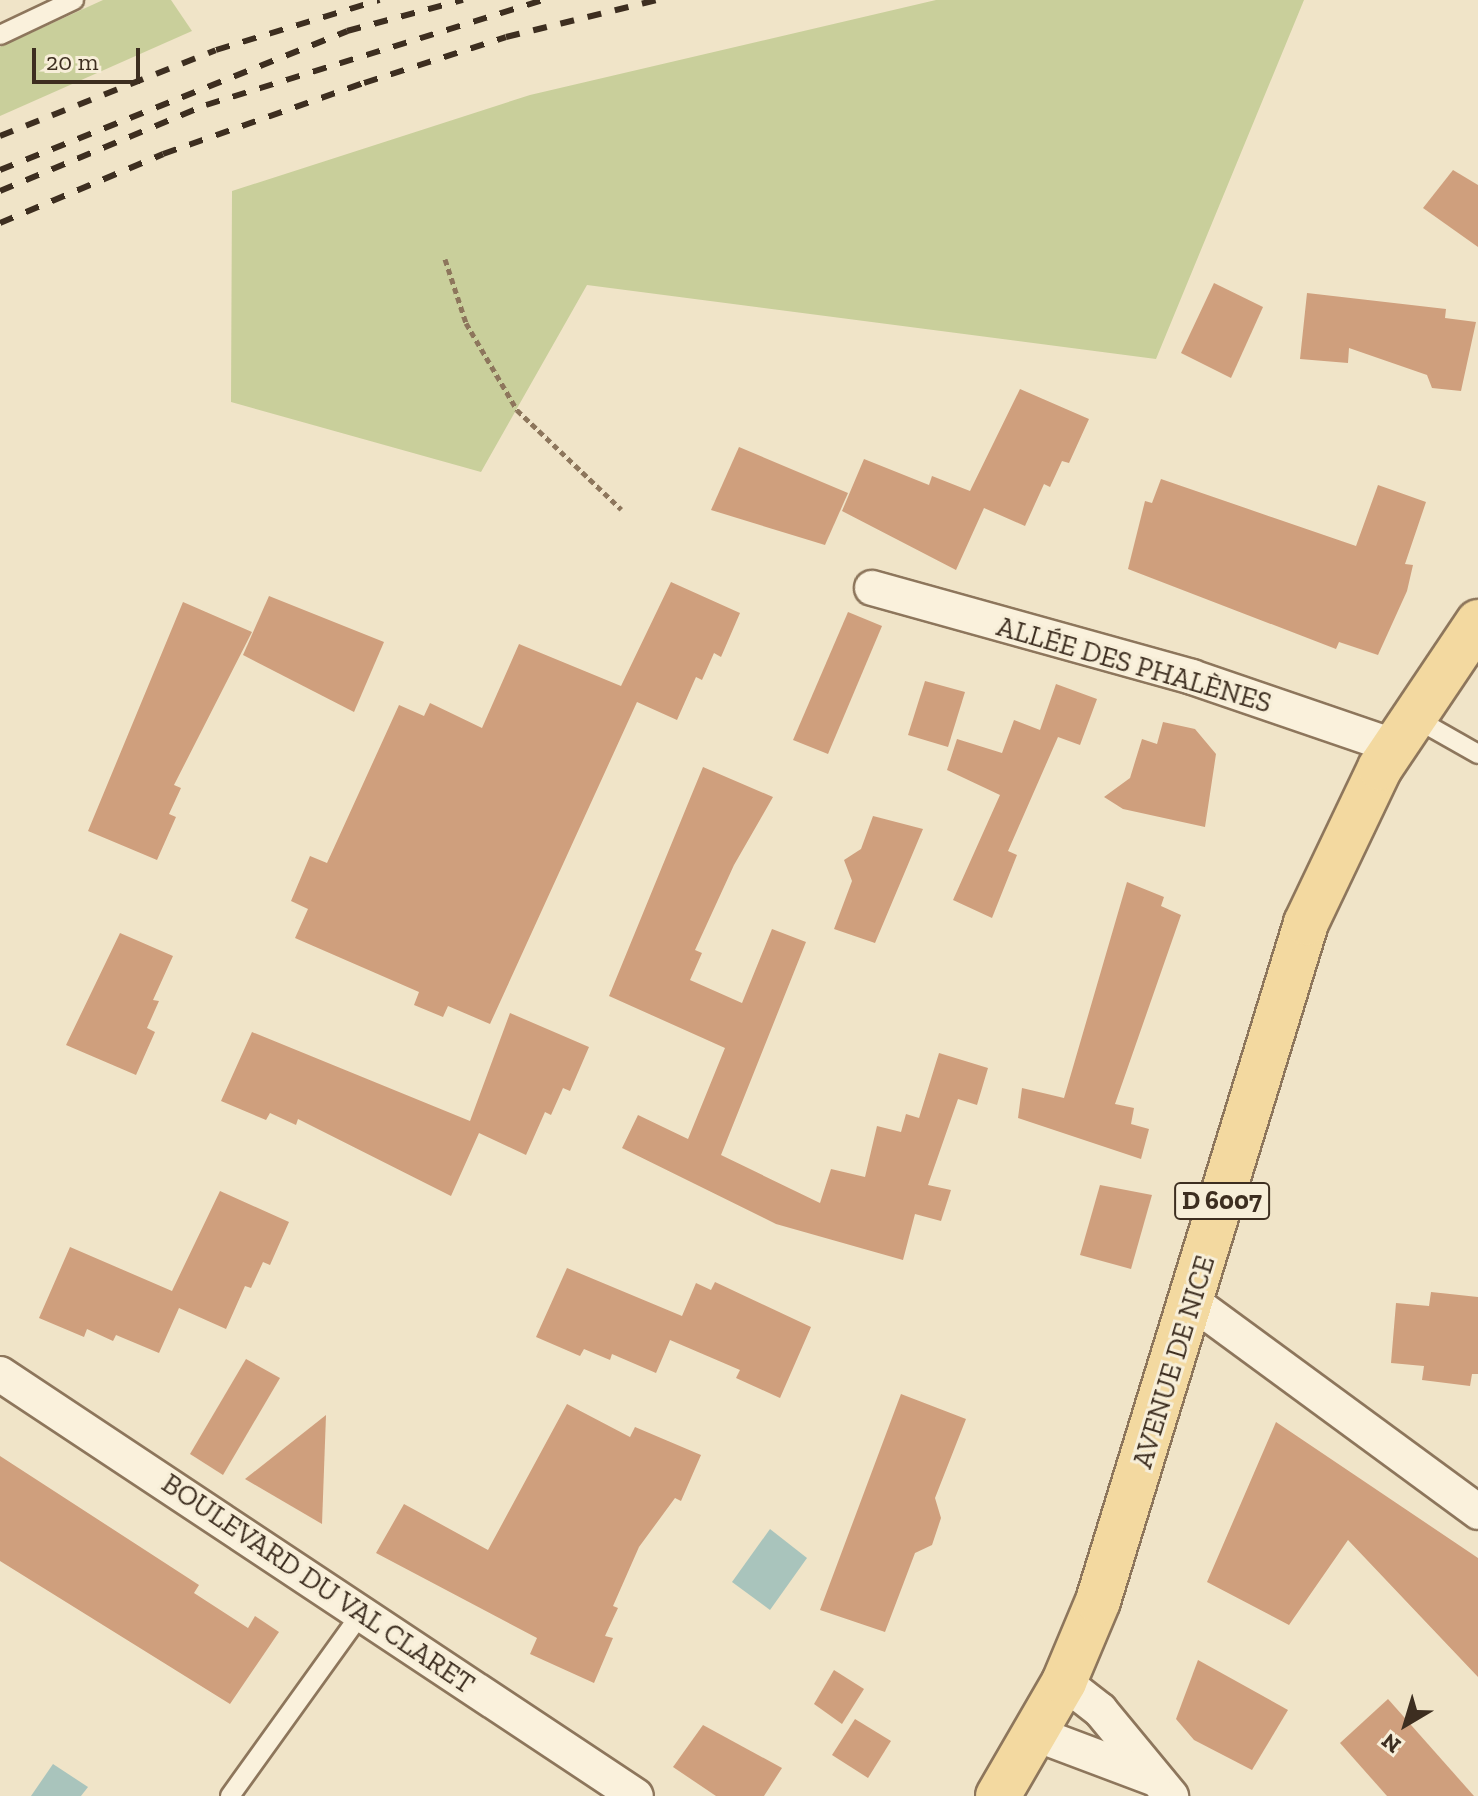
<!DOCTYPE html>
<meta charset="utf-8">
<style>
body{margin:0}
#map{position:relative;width:1478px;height:1796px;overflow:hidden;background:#f0e4c8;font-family:"Zilla Slab",serif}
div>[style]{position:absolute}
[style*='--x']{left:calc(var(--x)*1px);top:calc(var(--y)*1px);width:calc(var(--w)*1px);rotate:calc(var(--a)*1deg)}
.green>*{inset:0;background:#c9cf9b}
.water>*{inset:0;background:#a9c4bc}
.building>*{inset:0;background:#cf9f7d}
.path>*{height:5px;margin-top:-2.5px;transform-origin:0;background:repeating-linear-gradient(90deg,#8d765c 0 6px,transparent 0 10px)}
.roads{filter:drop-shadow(2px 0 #8d765c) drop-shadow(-2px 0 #8d765c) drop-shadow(0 2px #8d765c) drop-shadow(0 -2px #8d765c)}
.lane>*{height:18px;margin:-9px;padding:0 9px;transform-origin:9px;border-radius:9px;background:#faf1dc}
.street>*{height:34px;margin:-17px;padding:0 17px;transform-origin:17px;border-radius:17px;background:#faf1dc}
.primary>*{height:44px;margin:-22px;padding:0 22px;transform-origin:22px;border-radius:22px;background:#f3d9a0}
.rail>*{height:6px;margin-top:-3px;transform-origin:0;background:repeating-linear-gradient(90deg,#3d2e20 0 14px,transparent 0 28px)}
span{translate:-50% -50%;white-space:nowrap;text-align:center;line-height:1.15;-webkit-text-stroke:6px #f7eed8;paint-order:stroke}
.shield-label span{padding:2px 6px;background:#f7eed8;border:2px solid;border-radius:6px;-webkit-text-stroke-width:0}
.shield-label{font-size:26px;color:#3d2e20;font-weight:700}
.street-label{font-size:28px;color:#3d2e20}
.north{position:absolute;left:1366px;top:1684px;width:80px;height:80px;-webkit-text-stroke:6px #f7eed8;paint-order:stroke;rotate:218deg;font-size:22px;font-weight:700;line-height:32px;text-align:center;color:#3d2e20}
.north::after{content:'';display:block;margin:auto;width:28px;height:36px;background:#3d2e20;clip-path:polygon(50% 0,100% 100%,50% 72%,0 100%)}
.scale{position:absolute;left:32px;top:48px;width:108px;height:36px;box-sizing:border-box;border:4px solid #3d2e20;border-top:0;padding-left:10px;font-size:24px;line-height:28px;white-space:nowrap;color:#3d2e20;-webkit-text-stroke:6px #f7eed8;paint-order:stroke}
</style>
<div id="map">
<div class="green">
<i style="clip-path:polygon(103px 0,171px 0,192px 31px,0 116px,0 47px)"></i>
<i style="clip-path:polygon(936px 0,1304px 0,1156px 359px,587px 285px,481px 472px,231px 402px,232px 191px,530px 95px)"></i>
</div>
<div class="water">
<i style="clip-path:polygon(770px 1529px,807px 1558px,770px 1610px,732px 1582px)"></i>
<i style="clip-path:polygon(53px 1764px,88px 1787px,81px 1796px,31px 1796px)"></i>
</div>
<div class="building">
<i style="clip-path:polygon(1453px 170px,1478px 185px,1478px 247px,1423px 208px)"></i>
<i style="clip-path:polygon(1214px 283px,1263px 307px,1231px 378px,1181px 353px)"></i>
<i style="clip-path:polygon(1307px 293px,1446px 309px,1445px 318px,1476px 322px,1461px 391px,1432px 388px,1427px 375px,1349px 348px,1348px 363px,1300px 359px)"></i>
<i style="clip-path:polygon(1020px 389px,1089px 419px,1069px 463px,1062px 461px,1050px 487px,1044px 484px,1025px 526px,984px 508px,956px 570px,842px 511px,864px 459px,929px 485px,932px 476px,970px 491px)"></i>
<i style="clip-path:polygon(739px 447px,848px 493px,825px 545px,711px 510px)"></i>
<i style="clip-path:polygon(1161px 479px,1356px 546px,1378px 485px,1426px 502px,1405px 564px,1413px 565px,1407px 591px,1378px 655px,1339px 642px,1336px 649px,1128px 569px,1145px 501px,1152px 503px)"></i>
<i style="clip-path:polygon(671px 582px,740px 613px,721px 657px,714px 653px,702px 680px,696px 677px,677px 720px,637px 702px,490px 1024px,448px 1006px,443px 1017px,414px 1005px,419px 992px,295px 938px,308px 909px,291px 901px,310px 856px,327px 863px,399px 705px,424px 716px,430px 703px,482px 728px,519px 644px,621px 686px)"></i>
<i style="clip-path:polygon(269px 596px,384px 642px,354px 712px,243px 655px)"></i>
<i style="clip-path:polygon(183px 602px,252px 632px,174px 785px,181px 788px,169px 814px,176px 817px,157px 860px,88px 831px)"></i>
<i style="clip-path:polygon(848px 612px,882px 626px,828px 754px,793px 740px)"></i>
<i style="clip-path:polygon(925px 681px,965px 692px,948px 747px,908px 735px)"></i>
<i style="clip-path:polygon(1056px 684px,1097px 699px,1080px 745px,1058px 737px,1008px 851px,1017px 855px,992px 918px,953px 900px,1000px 795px,947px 770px,957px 739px,1002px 753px,1014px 720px,1040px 730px)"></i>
<i style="clip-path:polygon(1163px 722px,1195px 729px,1216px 754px,1205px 827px,1123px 809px,1104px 797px,1130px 778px,1142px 739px,1157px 744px)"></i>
<i style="clip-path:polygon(703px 767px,773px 797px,734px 865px,695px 950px,702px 953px,690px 980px,742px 1003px,772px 929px,806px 942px,721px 1155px,820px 1203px,831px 1169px,865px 1177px,877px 1126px,901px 1132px,906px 1114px,919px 1118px,939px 1053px,988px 1068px,977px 1105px,958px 1099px,928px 1185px,951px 1190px,941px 1221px,915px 1214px,903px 1260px,776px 1224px,622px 1148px,638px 1115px,688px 1139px,725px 1048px,609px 996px)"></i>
<i style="clip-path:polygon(873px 816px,923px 829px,875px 943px,834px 929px,852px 881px,844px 860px,861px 849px)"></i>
<i style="clip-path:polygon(1127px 882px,1164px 897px,1161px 906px,1181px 915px,1115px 1104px,1134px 1108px,1131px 1124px,1149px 1129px,1141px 1159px,1018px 1118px,1022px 1088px,1064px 1098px)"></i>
<i style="clip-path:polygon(120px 933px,173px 956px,153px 1000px,159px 1001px,147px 1028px,155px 1032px,136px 1075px,66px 1045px)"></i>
<i style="clip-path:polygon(510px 1013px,589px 1047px,570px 1091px,563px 1088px,551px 1115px,545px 1112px,526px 1155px,479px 1133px,451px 1196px,298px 1119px,296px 1125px,270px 1113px,266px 1120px,221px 1101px,252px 1032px,470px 1121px)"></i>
<i style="clip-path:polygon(1100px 1185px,1152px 1195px,1131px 1269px,1080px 1255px)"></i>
<i style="clip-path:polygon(220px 1191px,289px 1222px,270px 1265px,263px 1262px,251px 1288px,245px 1286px,226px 1329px,179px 1308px,159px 1353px,116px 1335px,113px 1341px,87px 1329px,84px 1337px,39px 1318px,70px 1247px,172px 1291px)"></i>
<i style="clip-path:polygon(567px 1268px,682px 1316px,696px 1283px,711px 1290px,715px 1282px,811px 1327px,780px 1398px,736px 1378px,740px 1370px,670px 1340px,656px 1373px,612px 1354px,610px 1360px,584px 1349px,580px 1356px,536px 1337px)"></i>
<i style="clip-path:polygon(1431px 1292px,1478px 1297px,1478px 1374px,1472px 1374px,1470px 1386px,1422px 1380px,1424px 1366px,1391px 1363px,1396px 1303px,1429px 1306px)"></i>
<i style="clip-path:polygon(246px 1359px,280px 1378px,223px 1475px,190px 1454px)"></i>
<i style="clip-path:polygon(901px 1394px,966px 1419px,935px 1498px,941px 1518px,932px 1545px,915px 1553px,885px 1632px,820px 1610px)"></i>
<i style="clip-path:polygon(567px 1404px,630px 1437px,635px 1427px,701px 1455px,681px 1501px,675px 1498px,639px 1547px,613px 1606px,618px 1608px,605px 1636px,613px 1638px,594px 1683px,530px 1654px,537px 1638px,376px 1553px,404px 1504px,488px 1550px)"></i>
<i style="clip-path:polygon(326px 1415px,322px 1524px,245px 1479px)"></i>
<i style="clip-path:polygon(1276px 1422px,1478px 1558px,1478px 1677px,1348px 1540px,1289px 1625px,1207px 1582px)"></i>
<i style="clip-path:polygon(0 1456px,199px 1585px,194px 1593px,248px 1628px,255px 1616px,279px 1632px,230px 1704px,0 1561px)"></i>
<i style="clip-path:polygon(1198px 1660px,1288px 1710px,1252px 1770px,1194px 1740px,1176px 1719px)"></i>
<i style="clip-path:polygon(834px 1670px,864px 1689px,842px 1724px,814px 1704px)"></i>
<i style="clip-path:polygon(1388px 1699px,1474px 1796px,1387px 1796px,1340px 1743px)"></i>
<i style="clip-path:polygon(855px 1719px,891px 1741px,868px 1778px,832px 1755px)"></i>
<i style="clip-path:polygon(703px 1725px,782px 1768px,764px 1796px,716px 1796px,673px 1767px)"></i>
</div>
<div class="path">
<i style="--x:445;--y:259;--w:67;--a:71.8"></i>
<i style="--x:466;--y:323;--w:101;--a:59.6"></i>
<i style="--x:517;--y:410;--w:144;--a:43.6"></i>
</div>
<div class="roads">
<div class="lane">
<i style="--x:0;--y:35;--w:82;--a:-25.3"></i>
<i style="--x:1413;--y:717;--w:75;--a:29.6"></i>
<i style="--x:230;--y:1796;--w:226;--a:-54.3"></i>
</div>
<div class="street">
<i style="--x:872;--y:588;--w:332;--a:15.5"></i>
<i style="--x:1192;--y:677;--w:213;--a:18.9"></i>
<i style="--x:1194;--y:1303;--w:353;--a:36.3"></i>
<i style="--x:0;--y:1374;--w:763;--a:33.57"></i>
<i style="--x:1064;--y:1682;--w:46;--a:37.9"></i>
<i style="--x:1100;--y:1710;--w:112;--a:50.5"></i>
<i style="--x:1036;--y:1734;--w:125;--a:20.6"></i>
</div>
<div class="primary">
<i style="--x:998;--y:1796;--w:132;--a:-59.9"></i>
<i style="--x:1064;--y:1682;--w:88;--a:-67.2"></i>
<i style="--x:1098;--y:1601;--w:709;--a:-72.94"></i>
<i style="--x:1306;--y:923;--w:172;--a:-64.5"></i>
<i style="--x:1380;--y:768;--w:176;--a:-56.1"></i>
</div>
</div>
<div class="rail">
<i style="--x:0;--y:136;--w:232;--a:-21.7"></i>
<i style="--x:216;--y:50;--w:171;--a:-17"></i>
<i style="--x:0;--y:170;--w:374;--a:-21.8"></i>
<i style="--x:347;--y:31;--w:120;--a:-15"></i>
<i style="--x:0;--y:191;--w:223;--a:-22.7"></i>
<i style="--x:206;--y:105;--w:354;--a:-17.3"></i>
<i style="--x:0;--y:223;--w:177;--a:-22.9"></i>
<i style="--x:163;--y:154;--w:213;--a:-19.5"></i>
<i style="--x:364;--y:83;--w:149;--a:-17.9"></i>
<i style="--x:506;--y:37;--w:155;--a:-13.8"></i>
</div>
<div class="shield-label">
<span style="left:1222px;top:1201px">D 6007</span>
</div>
<div class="street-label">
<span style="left:1134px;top:665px;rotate:16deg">ALLÉE DES PHALÈNES</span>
<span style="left:1174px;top:1362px;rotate:-73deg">AVENUE DE NICE</span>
<span style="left:318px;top:1584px;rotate:34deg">BOULEVARD DU VAL CLARET</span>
</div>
<div class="north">N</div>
<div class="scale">20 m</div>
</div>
